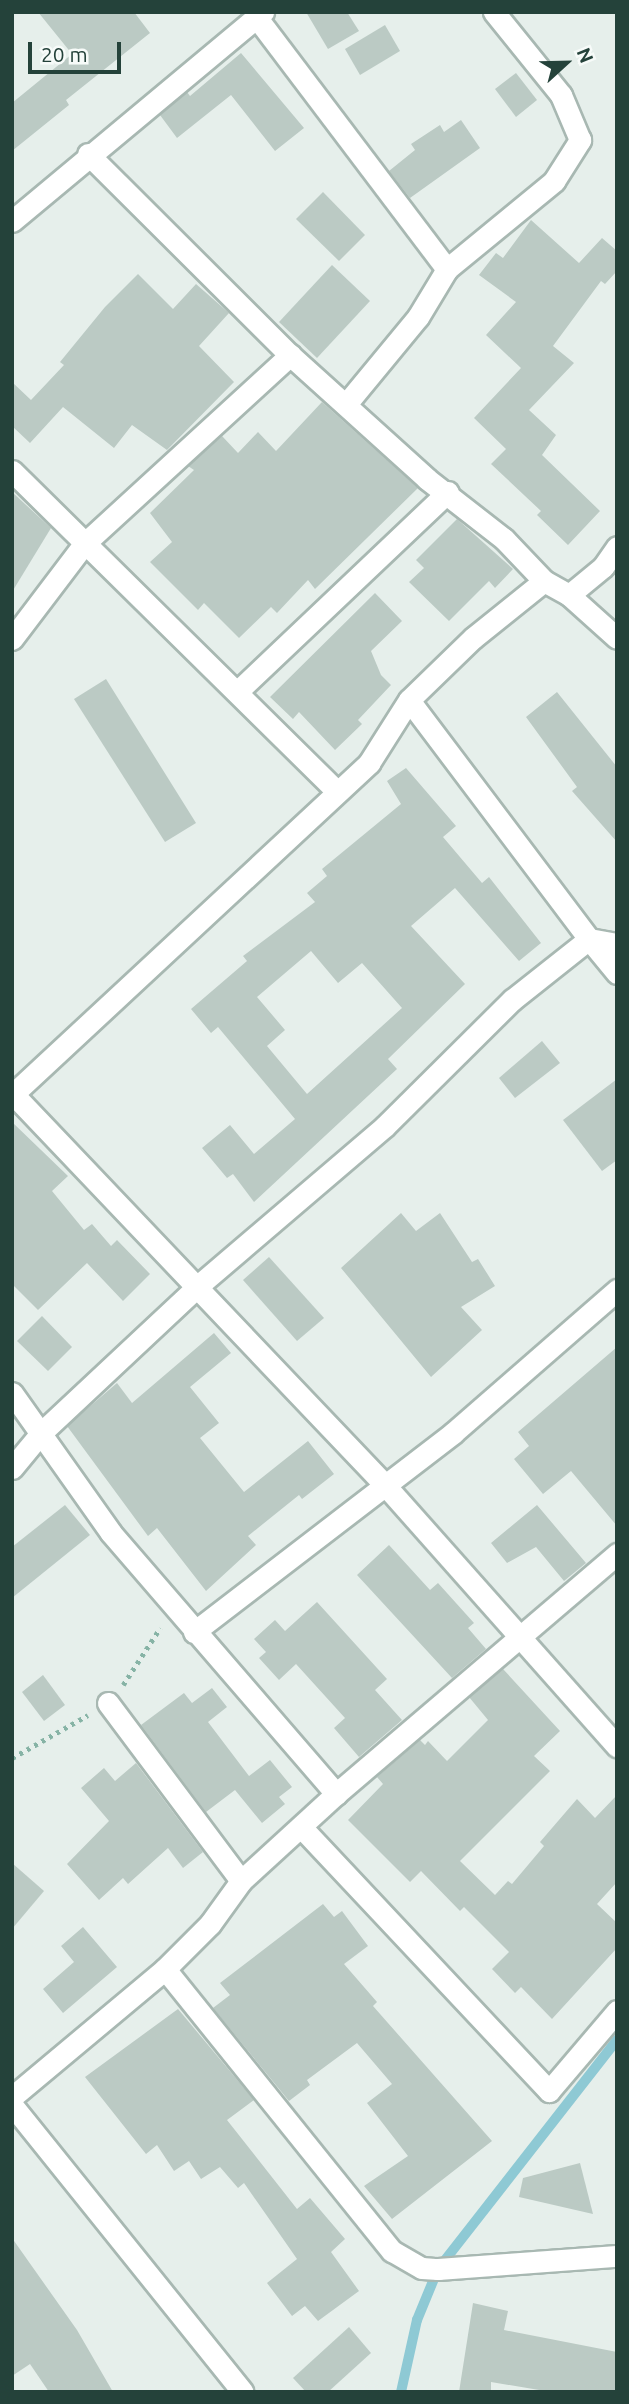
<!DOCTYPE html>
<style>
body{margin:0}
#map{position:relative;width:629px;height:2404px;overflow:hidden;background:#e6efeb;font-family:Ubuntu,sans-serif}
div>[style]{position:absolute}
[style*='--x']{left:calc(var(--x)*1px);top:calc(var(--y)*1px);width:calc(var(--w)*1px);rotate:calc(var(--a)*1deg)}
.stream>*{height:10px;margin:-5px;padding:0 5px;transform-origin:5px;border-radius:5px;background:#8ec9d4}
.building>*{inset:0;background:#bbcac4}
.path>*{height:4.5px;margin-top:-2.25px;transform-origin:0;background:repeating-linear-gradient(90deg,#86b3a5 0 3.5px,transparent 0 8.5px)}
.roads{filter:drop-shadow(2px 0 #a8b8b2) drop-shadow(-2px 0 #a8b8b2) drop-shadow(0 2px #a8b8b2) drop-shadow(0 -2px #a8b8b2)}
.street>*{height:21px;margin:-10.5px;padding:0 10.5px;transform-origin:10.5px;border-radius:10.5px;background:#fff}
span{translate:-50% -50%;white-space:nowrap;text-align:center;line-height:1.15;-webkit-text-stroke:7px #f7fbf9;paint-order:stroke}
.frame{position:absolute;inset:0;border:14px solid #24423a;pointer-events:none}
.north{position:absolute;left:531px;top:28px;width:70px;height:70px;-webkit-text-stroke:5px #f7fbf9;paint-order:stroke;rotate:68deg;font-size:19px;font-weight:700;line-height:28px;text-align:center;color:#24423a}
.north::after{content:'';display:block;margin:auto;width:24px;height:32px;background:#24423a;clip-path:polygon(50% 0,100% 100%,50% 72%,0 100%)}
.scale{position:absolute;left:28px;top:42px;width:93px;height:32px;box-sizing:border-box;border:4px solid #24423a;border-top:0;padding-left:9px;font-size:21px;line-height:24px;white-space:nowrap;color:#24423a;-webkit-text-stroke:5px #f7fbf9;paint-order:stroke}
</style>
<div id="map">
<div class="stream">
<i style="--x:401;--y:2392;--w:74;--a:-77.5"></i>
<i style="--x:417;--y:2320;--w:55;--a:-67.6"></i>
<i style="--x:438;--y:2269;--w:291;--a:-52"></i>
</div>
<div class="building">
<i style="clip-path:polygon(38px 12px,134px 12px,150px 33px,66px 100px,69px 105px,12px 151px,12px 103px,72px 54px)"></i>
<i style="clip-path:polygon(306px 12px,347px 12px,359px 31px,328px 49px)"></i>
<i style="clip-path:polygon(385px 25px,400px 51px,360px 75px,345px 49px)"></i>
<i style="clip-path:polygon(241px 53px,304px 128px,275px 151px,231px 95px,177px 138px,160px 115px,187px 92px,190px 96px)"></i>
<i style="clip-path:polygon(516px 73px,537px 100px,516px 117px,495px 89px)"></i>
<i style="clip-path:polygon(461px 120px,480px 148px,410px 198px,389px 171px,415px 150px,411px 144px,440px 125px,444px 132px)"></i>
<i style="clip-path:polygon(323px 192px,365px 235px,339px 261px,296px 219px)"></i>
<i style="clip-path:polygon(531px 220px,579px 263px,602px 238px,617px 251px,617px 271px,605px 284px,601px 281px,553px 346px,574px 363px,529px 410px,556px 435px,542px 455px,600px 511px,568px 545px,537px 515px,541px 511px,491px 464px,506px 449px,474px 418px,521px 368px,486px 335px,516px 302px,479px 275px,496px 253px,503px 258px)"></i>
<i style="clip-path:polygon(332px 265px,370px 301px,317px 358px,279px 322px)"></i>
<i style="clip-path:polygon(138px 274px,173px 309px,196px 284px,229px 313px,199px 346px,234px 382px,167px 450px,132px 425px,114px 448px,63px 407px,30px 443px,12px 426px,12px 382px,31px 400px,64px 365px,60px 362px,105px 307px)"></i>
<i style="clip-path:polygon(322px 402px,418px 488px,315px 589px,308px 580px,277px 613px,271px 607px,239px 638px,204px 603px,198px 610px,150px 562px,172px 542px,150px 513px,194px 470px,188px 466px,222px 436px,238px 453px,258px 432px,276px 451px)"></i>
<i style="clip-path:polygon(12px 492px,51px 528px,12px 592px)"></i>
<i style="clip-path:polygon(457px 519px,513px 569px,495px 588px,489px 581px,449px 621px,409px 582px,424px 568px,416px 560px)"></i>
<i style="clip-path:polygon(375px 593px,402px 621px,371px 651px,381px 675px,391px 685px,358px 720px,362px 724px,335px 750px,299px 712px,293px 719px,270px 697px)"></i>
<i style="clip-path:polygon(106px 679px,196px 823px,165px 842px,74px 699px)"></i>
<i style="clip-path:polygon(557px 692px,617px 767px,617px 842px,572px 791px,577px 787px,526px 717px)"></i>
<i style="clip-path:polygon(evenodd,406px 768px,456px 826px,443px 837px,482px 883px,489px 877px,541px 943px,519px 961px,455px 888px,411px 926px,465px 984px,388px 1059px,397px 1069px,254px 1202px,233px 1174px,227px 1178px,202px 1148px,230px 1125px,254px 1154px,295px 1119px,218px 1027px,211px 1033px,191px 1009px,247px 961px,243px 956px,315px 902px,307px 893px,327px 876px,322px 869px,401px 804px,387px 781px,406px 768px,311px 951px,338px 983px,362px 963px,402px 1008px,307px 1094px,267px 1046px,285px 1030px,257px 997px,311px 951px)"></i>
<i style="clip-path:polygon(542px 1041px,560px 1063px,515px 1098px,499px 1078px)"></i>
<i style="clip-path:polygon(617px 1079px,617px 1160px,602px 1171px,563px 1120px)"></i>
<i style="clip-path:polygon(12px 1122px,68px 1176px,52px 1191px,84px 1230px,92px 1224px,111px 1246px,117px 1240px,150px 1274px,123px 1301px,87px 1263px,38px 1310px,12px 1284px)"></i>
<i style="clip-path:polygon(401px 1213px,416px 1231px,440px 1213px,472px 1262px,478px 1259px,495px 1286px,461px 1307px,482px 1330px,431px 1377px,341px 1268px)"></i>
<i style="clip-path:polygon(269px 1257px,324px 1318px,297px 1341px,243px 1280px)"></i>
<i style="clip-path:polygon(42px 1316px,72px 1347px,48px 1371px,17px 1341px)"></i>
<i style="clip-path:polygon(214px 1333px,231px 1353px,190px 1387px,219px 1423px,200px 1438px,244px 1492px,308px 1441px,334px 1474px,302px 1499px,299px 1495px,248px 1536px,256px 1545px,206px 1591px,157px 1528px,148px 1536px,67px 1426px,117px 1383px,132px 1403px)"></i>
<i style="clip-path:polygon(617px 1347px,617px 1526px,571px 1471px,543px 1494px,514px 1459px,529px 1446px,518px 1432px)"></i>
<i style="clip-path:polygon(65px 1505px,90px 1535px,12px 1598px,12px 1547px)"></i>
<i style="clip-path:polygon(537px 1505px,586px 1563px,564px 1581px,536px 1547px,507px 1563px,491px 1543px)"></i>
<i style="clip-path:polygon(389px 1545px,430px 1590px,438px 1583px,474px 1623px,468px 1628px,486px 1649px,452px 1678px,357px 1575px)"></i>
<i style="clip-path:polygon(317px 1602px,387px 1679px,375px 1690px,402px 1720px,359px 1757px,334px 1728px,345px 1718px,296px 1664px,279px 1680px,259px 1658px,266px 1652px,254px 1639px,275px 1620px,285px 1631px)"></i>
<i style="clip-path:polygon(503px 1669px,560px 1731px,534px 1756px,550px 1771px,460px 1861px,495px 1895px,508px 1881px,512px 1884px,544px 1846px,540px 1842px,577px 1799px,595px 1818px,617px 1795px,617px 1882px,597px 1904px,617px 1923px,617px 1948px,552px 2019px,521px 1987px,515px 1993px,492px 1969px,509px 1952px,464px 1907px,460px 1911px,421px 1871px,410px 1882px,348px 1820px,383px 1784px,377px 1777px,420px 1740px,425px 1745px,428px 1741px,447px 1761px,488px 1720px,469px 1697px)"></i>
<i style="clip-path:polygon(43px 1675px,65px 1705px,44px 1721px,22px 1692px)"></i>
<i style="clip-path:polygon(212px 1688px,227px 1707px,208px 1722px,249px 1776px,270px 1760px,292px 1787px,279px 1797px,285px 1804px,262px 1823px,235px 1790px,206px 1812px,141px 1725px,184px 1693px,192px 1703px)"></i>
<i style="clip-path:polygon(136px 1763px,203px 1852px,183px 1868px,168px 1848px,128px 1884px,123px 1878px,99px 1900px,67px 1864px,109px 1821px,81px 1788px,104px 1768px,115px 1781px)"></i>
<i style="clip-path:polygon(12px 1863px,44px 1891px,12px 1929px)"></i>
<i style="clip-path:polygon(323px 1904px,334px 1917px,342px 1911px,368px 1946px,344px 1964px,377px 2002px,373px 2006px,492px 2141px,392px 2219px,364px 2186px,408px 2156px,367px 2103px,392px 2084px,357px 2043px,307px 2080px,310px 2085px,289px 2101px,213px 2008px,230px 1995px,220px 1983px)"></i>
<i style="clip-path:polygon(83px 1927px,117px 1967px,63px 2013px,43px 1989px,74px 1962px,61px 1946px)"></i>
<i style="clip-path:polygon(178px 2009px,254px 2100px,227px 2120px,297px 2209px,310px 2198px,345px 2239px,331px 2252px,359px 2291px,318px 2321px,305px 2306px,292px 2316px,267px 2283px,297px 2259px,244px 2183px,238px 2188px,220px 2167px,201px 2179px,189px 2161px,174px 2171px,157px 2145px,146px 2154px,85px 2077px)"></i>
<i style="clip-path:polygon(580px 2163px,593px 2214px,519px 2197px,523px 2178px)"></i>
<i style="clip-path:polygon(12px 2238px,77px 2330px,113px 2392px,49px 2392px,30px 2364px,12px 2376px)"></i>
<i style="clip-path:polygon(473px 2303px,508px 2311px,504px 2330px,617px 2352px,617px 2392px,551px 2392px,491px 2382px,491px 2392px,459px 2392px)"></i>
<i style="clip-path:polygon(349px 2327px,371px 2353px,328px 2392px,306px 2392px,293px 2378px)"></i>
</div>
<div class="path">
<i style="--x:123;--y:1685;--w:68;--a:-57"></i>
<i style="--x:12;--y:1758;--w:87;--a:-29.5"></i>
</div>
<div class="roads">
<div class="street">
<i style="--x:257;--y:18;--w:315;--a:52.9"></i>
<i style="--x:88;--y:154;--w:285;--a:44.9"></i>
<i style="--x:290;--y:355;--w:185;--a:42.1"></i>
<i style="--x:427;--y:479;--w:98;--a:37.9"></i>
<i style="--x:504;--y:539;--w:58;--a:46.4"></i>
<i style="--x:12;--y:221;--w:327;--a:-39.8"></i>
<i style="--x:347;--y:403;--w:112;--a:-50.5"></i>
<i style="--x:418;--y:317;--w:56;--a:-58.9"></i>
<i style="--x:447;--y:269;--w:139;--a:-39.4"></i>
<i style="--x:554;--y:181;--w:49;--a:-57.6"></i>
<i style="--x:580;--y:140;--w:49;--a:-112.9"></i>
<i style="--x:561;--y:95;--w:107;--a:-128.9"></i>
<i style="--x:12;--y:471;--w:457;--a:44.6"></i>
<i style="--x:617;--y:547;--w:24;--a:125"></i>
<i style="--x:603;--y:567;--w:44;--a:140.5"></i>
<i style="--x:569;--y:595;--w:64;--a:41.9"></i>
<i style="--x:12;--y:639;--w:119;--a:-52.8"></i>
<i style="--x:84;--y:544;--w:280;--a:-42.5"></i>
<i style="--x:238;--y:691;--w:289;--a:-43.5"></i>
<i style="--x:617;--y:944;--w:28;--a:-170"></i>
<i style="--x:589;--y:939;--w:44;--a:50.5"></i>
<i style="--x:13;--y:1094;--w:538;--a:46.43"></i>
<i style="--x:384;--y:1484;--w:351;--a:48.4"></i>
<i style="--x:12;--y:1095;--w:488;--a:-42.9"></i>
<i style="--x:369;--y:763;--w:75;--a:-57.6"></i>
<i style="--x:409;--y:700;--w:89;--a:-44.1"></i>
<i style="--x:473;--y:638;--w:91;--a:-38.8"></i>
<i style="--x:544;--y:581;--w:29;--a:29"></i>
<i style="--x:12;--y:1393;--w:171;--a:54.7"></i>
<i style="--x:111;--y:1533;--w:345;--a:49.2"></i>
<i style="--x:12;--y:1468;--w:45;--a:-50.4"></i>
<i style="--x:41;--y:1433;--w:216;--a:-43.1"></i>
<i style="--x:199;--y:1285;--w:245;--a:-40.5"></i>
<i style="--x:385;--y:1126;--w:179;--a:-44.8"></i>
<i style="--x:512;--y:1000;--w:98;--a:-38.4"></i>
<i style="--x:589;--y:939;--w:299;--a:-127"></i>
<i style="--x:194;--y:1632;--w:327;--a:-37.5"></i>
<i style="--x:453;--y:1433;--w:218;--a:-41.1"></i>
<i style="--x:108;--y:1703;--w:222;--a:53.2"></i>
<i style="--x:302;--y:1828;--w:361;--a:46.8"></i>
<i style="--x:549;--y:2091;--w:105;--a:-49.6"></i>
<i style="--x:165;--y:1969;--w:362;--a:51.2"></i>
<i style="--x:392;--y:2251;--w:34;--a:30"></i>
<i style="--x:422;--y:2268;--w:16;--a:4"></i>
<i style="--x:438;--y:2269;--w:179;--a:-4.2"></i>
<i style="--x:12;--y:2097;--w:199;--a:-39.9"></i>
<i style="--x:165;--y:1969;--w:64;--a:-45"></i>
<i style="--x:210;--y:1924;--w:53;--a:-54.2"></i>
<i style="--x:241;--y:1881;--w:129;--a:-42.5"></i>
<i style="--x:336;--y:1794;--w:370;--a:-40.5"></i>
<i style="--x:12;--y:2105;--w:368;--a:51.2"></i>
</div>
</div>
<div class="frame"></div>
<div class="north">N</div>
<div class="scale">20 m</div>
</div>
